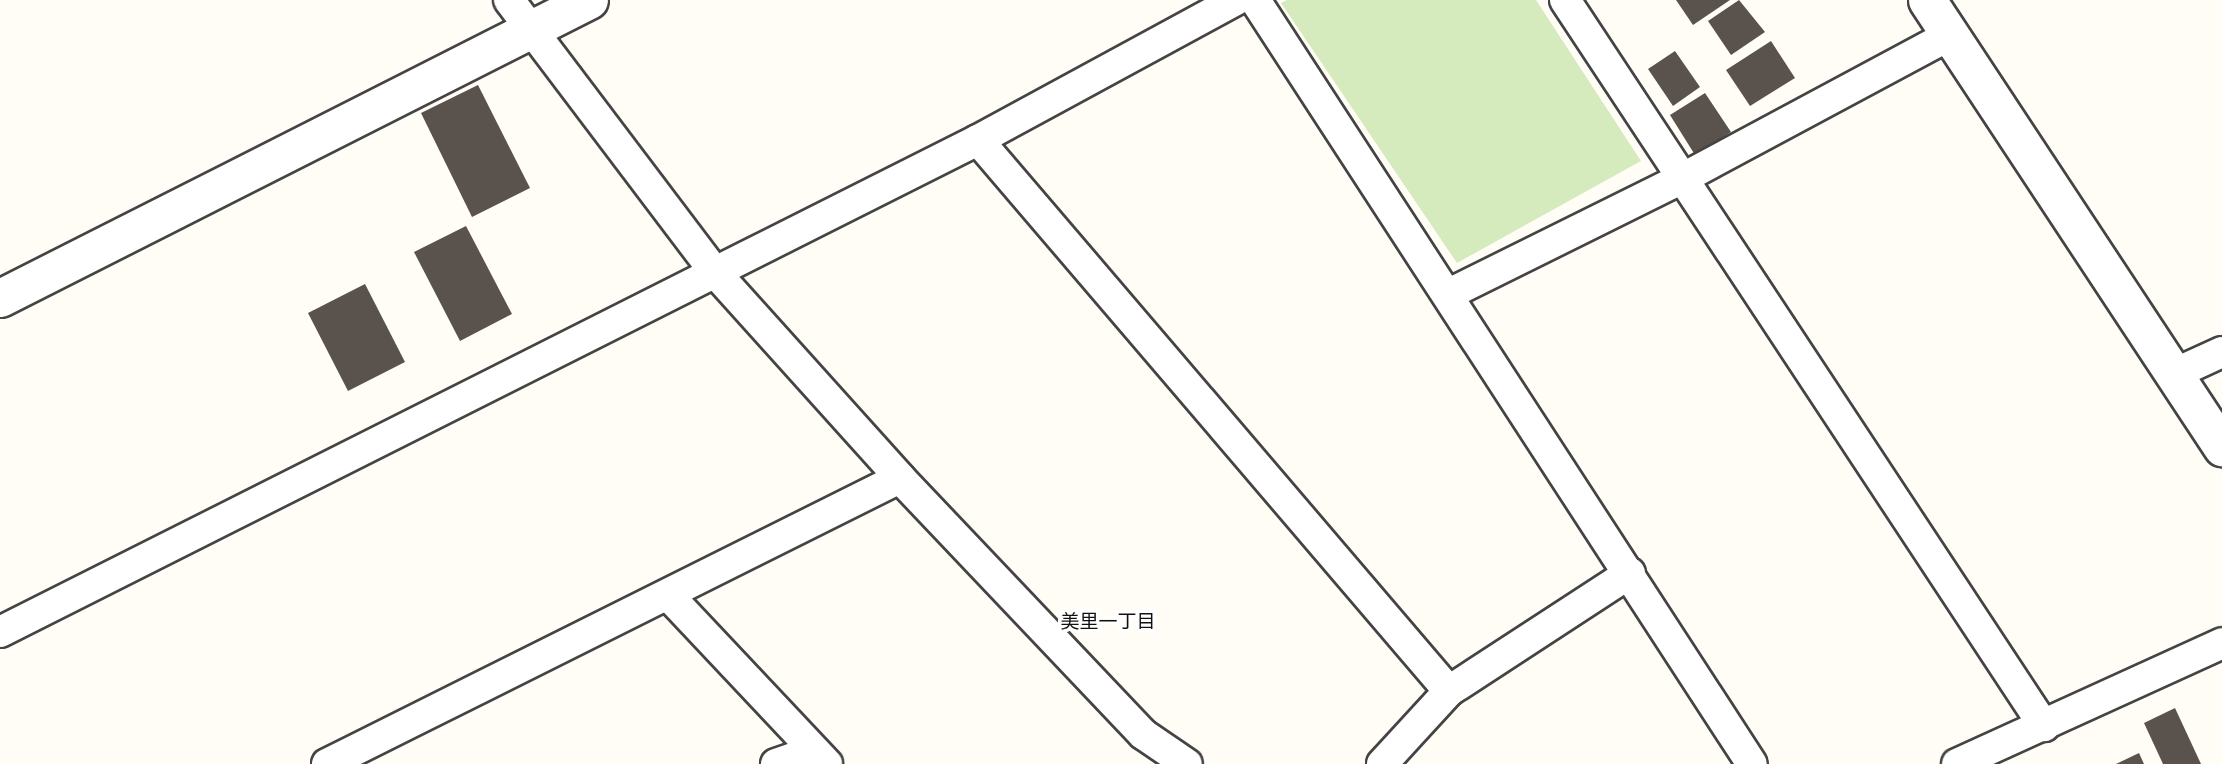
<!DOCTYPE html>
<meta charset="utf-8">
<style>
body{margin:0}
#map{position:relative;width:2222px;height:764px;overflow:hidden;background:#fffdf5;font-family:"Roboto Serif","Noto Sans JP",serif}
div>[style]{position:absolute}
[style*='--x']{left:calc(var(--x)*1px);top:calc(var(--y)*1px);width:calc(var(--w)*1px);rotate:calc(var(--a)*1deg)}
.green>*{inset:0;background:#d5ebbd}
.building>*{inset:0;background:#5a524d}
.roads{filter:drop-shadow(2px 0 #444) drop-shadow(-2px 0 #444) drop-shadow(0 2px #444) drop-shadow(0 -2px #444)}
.minor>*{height:30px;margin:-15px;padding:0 15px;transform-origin:15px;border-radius:15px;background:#fff}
.tertiary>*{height:37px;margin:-18.5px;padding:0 18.5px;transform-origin:18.5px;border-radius:18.5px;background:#fff}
span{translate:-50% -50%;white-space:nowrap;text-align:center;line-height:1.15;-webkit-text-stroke:7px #fff;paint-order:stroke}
.neighbourhood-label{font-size:19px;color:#111}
</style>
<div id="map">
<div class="green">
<i style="clip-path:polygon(1287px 0,1536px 0,1641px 161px,1457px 263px,1281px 3px)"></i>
</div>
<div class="building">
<i style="clip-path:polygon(1676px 0,1730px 0,1693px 25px)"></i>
<i style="clip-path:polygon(1739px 0,1765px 32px,1731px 55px,1708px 21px)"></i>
<i style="clip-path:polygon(1771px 41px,1795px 78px,1750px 106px,1726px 70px)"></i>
<i style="clip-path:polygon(1675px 51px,1700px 87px,1673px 106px,1648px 69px)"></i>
<i style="clip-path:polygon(478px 85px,530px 188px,472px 217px,421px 113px)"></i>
<i style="clip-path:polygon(1705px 93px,1731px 132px,1695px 155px,1670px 115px)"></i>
<i style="clip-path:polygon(466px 226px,512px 314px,460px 341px,414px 252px)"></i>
<i style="clip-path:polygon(365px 284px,405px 362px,348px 391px,308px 313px)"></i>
<i style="clip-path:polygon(2175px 708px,2201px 764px,2163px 764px,2144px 723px)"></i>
<i style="clip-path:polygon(2139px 753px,2144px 764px,2116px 764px)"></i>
</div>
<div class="roads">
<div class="minor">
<i style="--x:509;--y:0;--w:338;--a:52.9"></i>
<i style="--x:713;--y:270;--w:280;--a:48"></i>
<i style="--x:900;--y:478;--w:353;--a:46.5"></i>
<i style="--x:1143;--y:734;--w:53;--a:34.3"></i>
<i style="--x:1255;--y:0;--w:911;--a:56.96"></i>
<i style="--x:1565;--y:0;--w:870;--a:56.58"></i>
<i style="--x:978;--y:140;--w:725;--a:49.48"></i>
<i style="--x:1449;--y:294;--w:263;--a:-26.4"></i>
<i style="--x:1685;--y:177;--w:301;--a:-28.2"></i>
<i style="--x:2174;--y:374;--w:53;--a:-24.6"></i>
<i style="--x:668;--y:595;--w:232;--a:46.7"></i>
<i style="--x:0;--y:632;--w:1095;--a:-26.71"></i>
<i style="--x:978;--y:140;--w:294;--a:-28.5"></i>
<i style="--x:327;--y:764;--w:640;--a:-26.53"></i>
<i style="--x:776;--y:764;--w:39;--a:-19"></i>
<i style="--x:1382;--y:764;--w:99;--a:-47.5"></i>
<i style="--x:1449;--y:691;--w:216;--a:-33.1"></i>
<i style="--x:1957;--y:764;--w:291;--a:-24.5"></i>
</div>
<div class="tertiary">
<i style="--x:1927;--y:0;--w:536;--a:56.58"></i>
<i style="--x:0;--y:298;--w:660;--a:-26.84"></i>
</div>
</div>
<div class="neighbourhood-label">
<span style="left:1108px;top:622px">美里一丁目</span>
</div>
</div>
